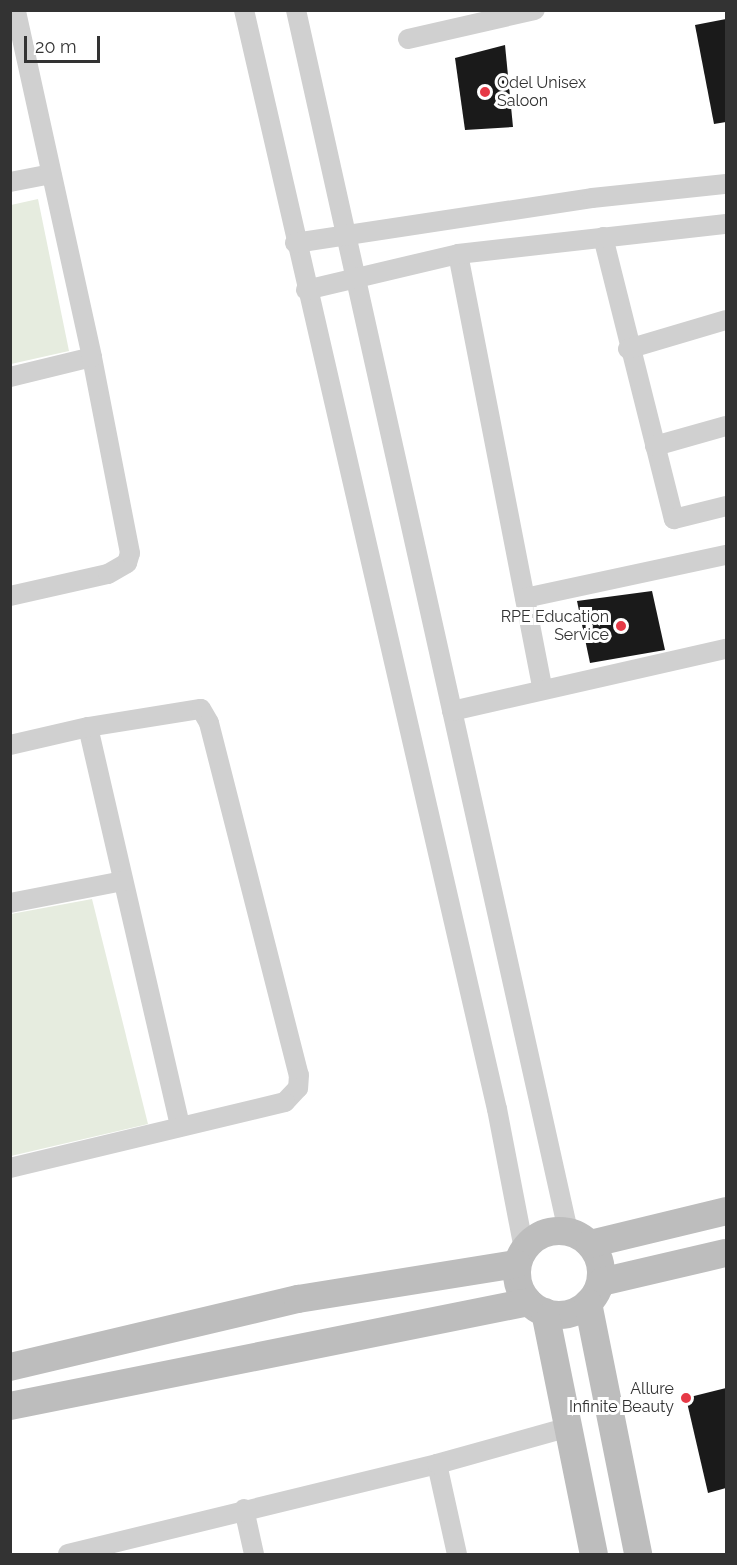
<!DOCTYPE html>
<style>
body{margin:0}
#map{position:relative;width:737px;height:1565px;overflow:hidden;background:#fff;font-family:Raleway,sans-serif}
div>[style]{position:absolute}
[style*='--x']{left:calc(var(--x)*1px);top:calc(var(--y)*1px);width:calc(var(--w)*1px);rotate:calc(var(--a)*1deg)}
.green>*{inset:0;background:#e6ecdf}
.building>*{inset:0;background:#1a1a1a}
.street>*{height:20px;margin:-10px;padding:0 10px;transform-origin:10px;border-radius:10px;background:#d0d0d0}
.secondary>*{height:28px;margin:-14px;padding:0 14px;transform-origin:14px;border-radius:14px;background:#bdbdbd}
.secondary>.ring{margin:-14px;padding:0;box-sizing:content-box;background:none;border:28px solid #bdbdbd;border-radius:50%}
.dots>*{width:16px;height:16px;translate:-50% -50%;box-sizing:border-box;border:3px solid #fff;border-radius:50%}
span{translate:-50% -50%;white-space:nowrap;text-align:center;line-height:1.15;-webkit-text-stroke:6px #fff;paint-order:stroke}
.poi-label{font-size:16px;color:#333}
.left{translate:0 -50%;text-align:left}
.right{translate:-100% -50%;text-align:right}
.frame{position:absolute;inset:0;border:12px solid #333;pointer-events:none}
.scale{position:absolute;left:24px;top:36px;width:76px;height:27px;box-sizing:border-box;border:3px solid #333;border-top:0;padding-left:8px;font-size:18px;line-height:21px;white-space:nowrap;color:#333;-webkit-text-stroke:4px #fff;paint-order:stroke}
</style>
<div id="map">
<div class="green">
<i style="clip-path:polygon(38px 199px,69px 351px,11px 364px,11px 205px)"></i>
<i style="clip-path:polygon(92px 899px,148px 1124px,11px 1156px,11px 914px)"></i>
</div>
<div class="building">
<i style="clip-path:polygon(726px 19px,726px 122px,714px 124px,695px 25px)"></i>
<i style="clip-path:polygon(505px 45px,513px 127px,465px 130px,455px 58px)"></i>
<i style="clip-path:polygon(652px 591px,665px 650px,590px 663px,577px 601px)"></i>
<i style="clip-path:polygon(726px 1388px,726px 1488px,708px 1493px,686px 1398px)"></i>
</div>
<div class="street">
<i style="--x:244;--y:10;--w:1128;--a:77.04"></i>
<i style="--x:497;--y:1109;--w:143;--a:79.1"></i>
<i style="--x:296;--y:10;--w:1251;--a:77.44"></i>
<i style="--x:408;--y:39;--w:130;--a:-12.9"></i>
<i style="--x:10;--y:182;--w:42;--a:-11"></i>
<i style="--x:603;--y:237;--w:291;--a:75.9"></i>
<i style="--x:674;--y:519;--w:54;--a:-14"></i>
<i style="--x:295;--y:243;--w:300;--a:-8.6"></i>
<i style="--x:592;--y:198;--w:135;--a:-6"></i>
<i style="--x:458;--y:254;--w:444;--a:79"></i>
<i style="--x:306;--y:290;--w:156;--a:-13.3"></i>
<i style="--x:458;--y:254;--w:270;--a:-6.4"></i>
<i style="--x:628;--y:349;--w:102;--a:-16.5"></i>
<i style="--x:10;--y:377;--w:84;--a:-13.7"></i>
<i style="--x:655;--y:446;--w:74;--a:-15.7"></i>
<i style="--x:10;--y:596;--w:100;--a:-12.7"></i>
<i style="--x:108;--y:574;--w:22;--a:-30"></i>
<i style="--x:127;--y:563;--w:10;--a:-73"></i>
<i style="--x:130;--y:553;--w:200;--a:-101"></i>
<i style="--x:92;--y:357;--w:355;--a:-102.4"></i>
<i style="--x:525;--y:598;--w:206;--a:-12.1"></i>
<i style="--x:452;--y:711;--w:281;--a:-12.8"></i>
<i style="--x:88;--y:727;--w:410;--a:77"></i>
<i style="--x:10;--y:745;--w:80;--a:-13"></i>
<i style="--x:88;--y:727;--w:114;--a:-9.1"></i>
<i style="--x:201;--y:709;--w:16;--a:60"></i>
<i style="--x:209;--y:723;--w:363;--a:75.7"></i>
<i style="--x:299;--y:1075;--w:13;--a:94"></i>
<i style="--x:298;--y:1088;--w:19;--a:133"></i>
<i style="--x:285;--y:1102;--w:283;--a:166.5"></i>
<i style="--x:10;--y:903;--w:115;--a:-11"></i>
<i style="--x:437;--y:1464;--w:92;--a:77.5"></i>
<i style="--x:244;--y:1509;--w:46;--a:77.5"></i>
<i style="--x:68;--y:1554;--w:380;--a:-13.7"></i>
<i style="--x:437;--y:1464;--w:134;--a:-15.6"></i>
</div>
<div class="secondary">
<i class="ring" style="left:517px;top:1231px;width:56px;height:56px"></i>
<i style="--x:590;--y:1244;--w:140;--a:-13.6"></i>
<i style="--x:601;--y:1282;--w:128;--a:-13.1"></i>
<i style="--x:588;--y:1303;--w:256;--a:78.7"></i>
<i style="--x:545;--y:1312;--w:247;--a:78.6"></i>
<i style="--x:10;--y:1367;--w:296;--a:-13.3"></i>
<i style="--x:298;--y:1299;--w:222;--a:-9.1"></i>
<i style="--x:10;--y:1406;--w:529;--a:-11.33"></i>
</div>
<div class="dots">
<i style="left:485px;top:92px;background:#e63946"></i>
<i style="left:621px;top:626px;background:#e63946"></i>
<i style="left:686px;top:1398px;background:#e63946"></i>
</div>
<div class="poi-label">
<span class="left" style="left:497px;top:92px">Odel Unisex<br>Saloon</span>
<span class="right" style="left:609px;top:626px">RPE Education<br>Service</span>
<span class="right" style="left:674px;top:1398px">Allure<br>Infinite Beauty</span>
</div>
<div class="frame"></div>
<div class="scale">20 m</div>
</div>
